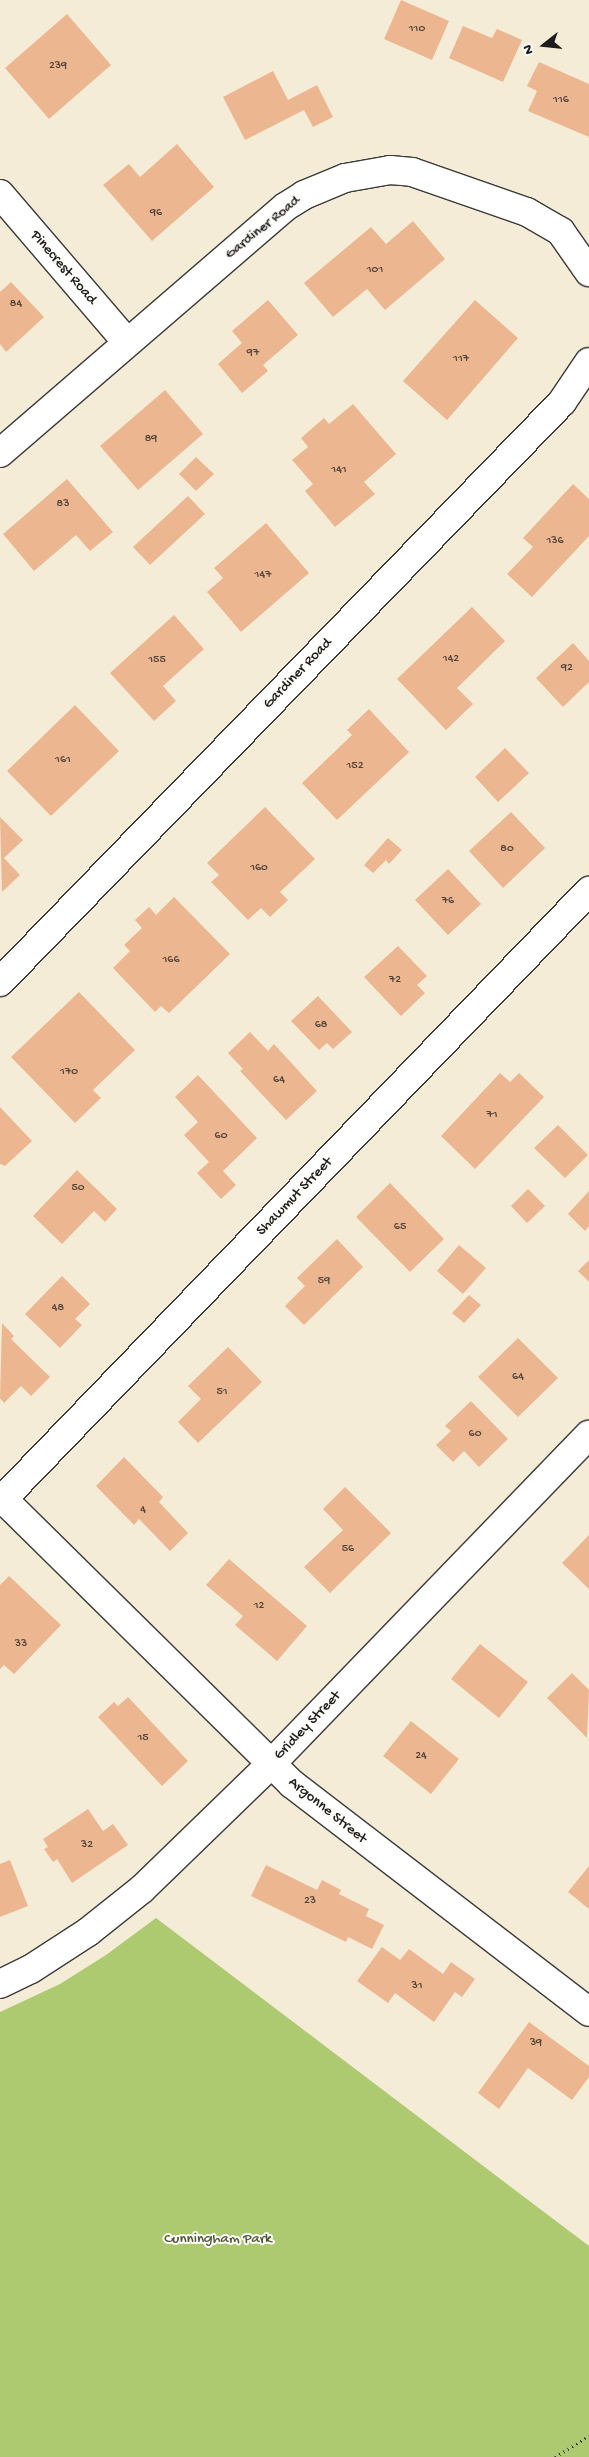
<!DOCTYPE html>
<style>
body{margin:0}
#map{position:relative;width:589px;height:2457px;overflow:hidden;background:#f5ecd8;font-family:"Gochi Hand",sans-serif}
div>[style]{position:absolute}
[style*='--x']{left:calc(var(--x)*1px);top:calc(var(--y)*1px);width:calc(var(--w)*1px);rotate:calc(var(--a)*1deg)}
.green>*{inset:0;background:#adca71}
.building>*{inset:0;background:#ecb790}
.path>*{height:3px;margin-top:-1.5px;transform-origin:0;background:repeating-linear-gradient(90deg,#3d3b38 0 1px,transparent 0 5px)}
.roads{filter:drop-shadow(1px 0 #3d3b38) drop-shadow(-1px 0 #3d3b38) drop-shadow(0 1px #3d3b38) drop-shadow(0 -1px #3d3b38)}
.street>*{height:28px;margin:-14px;padding:0 14px;transform-origin:14px;border-radius:14px;background:#fff}
span{translate:-50% -50%;white-space:nowrap;text-align:center;line-height:1.15;-webkit-text-stroke:4px #fdfcf7;paint-order:stroke}
.number-label{font-size:12px;color:#504339}
.number-label span{-webkit-text-stroke-width:0}
.street-label{font-size:15px;color:#1c1c1c}
.park-label{font-size:15px;color:#4f593a}
.north{position:absolute;left:519px;top:20px;width:50px;height:50px;-webkit-text-stroke:4px #fdfcf7;paint-order:stroke;rotate:254deg;font-size:14px;font-weight:700;line-height:20px;text-align:center;color:#1c1c1c}
.north::after{content:'';display:block;margin:auto;width:18px;height:22px;background:#1c1c1c;clip-path:polygon(50% 0,100% 100%,50% 72%,0 100%)}
</style>
<div id="map">
<div class="green">
<i style="clip-path:polygon(156px 1918px,589px 2246px,589px 2457px,0 2457px,0 2012px,60px 1984px,106px 1955px)"></i>
</div>
<div class="building">
<i style="clip-path:polygon(401px 0,449px 21px,432px 60px,384px 39px)"></i>
<i style="clip-path:polygon(67px 14px,111px 65px,49px 119px,5px 68px)"></i>
<i style="clip-path:polygon(463px 26px,492px 38px,497px 29px,522px 40px,503px 82px,449px 58px)"></i>
<i style="clip-path:polygon(539px 62px,589px 84px,589px 137px,528px 111px,537px 91px,527px 86px)"></i>
<i style="clip-path:polygon(273px 71px,288px 100px,317px 85px,333px 117px,313px 127px,304px 110px,245px 140px,223px 97px)"></i>
<i style="clip-path:polygon(177px 144px,214px 187px,152px 241px,103px 185px,129px 164px,140px 177px)"></i>
<i style="clip-path:polygon(413px 221px,445px 259px,385px 310px,367px 289px,333px 317px,304px 283px,371px 227px,386px 244px)"></i>
<i style="clip-path:polygon(11px 282px,44px 317px,6px 352px,0 344px,0 292px)"></i>
<i style="clip-path:polygon(268px 300px,298px 335px,263px 365px,268px 371px,242px 393px,218px 364px,242px 343px,232px 331px)"></i>
<i style="clip-path:polygon(475px 300px,518px 338px,447px 420px,403px 381px)"></i>
<i style="clip-path:polygon(165px 390px,203px 434px,138px 490px,100px 446px)"></i>
<i style="clip-path:polygon(353px 404px,396px 454px,364px 482px,375px 494px,335px 527px,305px 491px,313px 484px,292px 460px,308px 447px,301px 438px,324px 418px,329px 424px)"></i>
<i style="clip-path:polygon(196px 457px,214px 474px,196px 491px,179px 474px)"></i>
<i style="clip-path:polygon(67px 479px,113px 532px,90px 551px,76px 535px,34px 571px,3px 534px)"></i>
<i style="clip-path:polygon(573px 484px,589px 499px,589px 536px,532px 597px,507px 574px,533px 547px,523px 538px)"></i>
<i style="clip-path:polygon(188px 496px,205px 514px,150px 565px,133px 547px)"></i>
<i style="clip-path:polygon(266px 523px,309px 573px,241px 632px,207px 592px,223px 578px,214px 568px)"></i>
<i style="clip-path:polygon(472px 607px,505px 641px,457px 688px,473px 704px,446px 730px,397px 679px)"></i>
<i style="clip-path:polygon(174px 615px,204px 649px,163px 686px,176px 701px,154px 721px,110px 673px)"></i>
<i style="clip-path:polygon(573px 643px,589px 661px,589px 682px,563px 707px,536px 678px)"></i>
<i style="clip-path:polygon(75px 705px,119px 751px,51px 816px,7px 771px)"></i>
<i style="clip-path:polygon(369px 709px,409px 752px,337px 820px,302px 783px,352px 735px,347px 730px)"></i>
<i style="clip-path:polygon(505px 748px,529px 773px,498px 802px,475px 777px)"></i>
<i style="clip-path:polygon(265px 807px,315px 859px,280px 892px,288px 900px,270px 917px,261px 908px,248px 920px,211px 882px,219px 875px,207px 863px)"></i>
<i style="clip-path:polygon(511px 812px,545px 848px,503px 888px,469px 851px)"></i>
<i style="clip-path:polygon(0 817px,23px 840px,4px 858px,20px 875px,2px 892px)"></i>
<i style="clip-path:polygon(388px 838px,402px 850px,389px 864px,386px 860px,373px 873px,364px 865px)"></i>
<i style="clip-path:polygon(448px 869px,481px 904px,448px 935px,415px 900px)"></i>
<i style="clip-path:polygon(174px 897px,230px 954px,169px 1013px,161px 1006px,155px 1012px,113px 968px,130px 951px,124px 945px,142px 928px,135px 920px,149px 907px,156px 915px)"></i>
<i style="clip-path:polygon(398px 946px,427px 976px,417px 985px,425px 993px,401px 1016px,364px 977px)"></i>
<i style="clip-path:polygon(79px 992px,135px 1050px,93px 1090px,101px 1098px,75px 1123px,11px 1057px)"></i>
<i style="clip-path:polygon(318px 996px,352px 1032px,333px 1049px,327px 1043px,319px 1050px,291px 1021px)"></i>
<i style="clip-path:polygon(250px 1032px,268px 1051px,274px 1044px,317px 1091px,286px 1120px,240px 1071px,243px 1069px,228px 1053px)"></i>
<i style="clip-path:polygon(500px 1073px,510px 1082px,519px 1073px,544px 1097px,475px 1169px,441px 1136px)"></i>
<i style="clip-path:polygon(198px 1075px,257px 1138px,223px 1171px,236px 1185px,221px 1199px,197px 1173px,209px 1162px,184px 1135px,198px 1122px,175px 1097px)"></i>
<i style="clip-path:polygon(0 1107px,32px 1141px,5px 1166px,0 1164px)"></i>
<i style="clip-path:polygon(558px 1125px,588px 1155px,565px 1178px,534px 1148px)"></i>
<i style="clip-path:polygon(77px 1170px,117px 1209px,105px 1222px,94px 1211px,62px 1244px,33px 1216px)"></i>
<i style="clip-path:polygon(390px 1183px,444px 1239px,410px 1272px,356px 1217px)"></i>
<i style="clip-path:polygon(528px 1189px,545px 1206px,527px 1223px,511px 1206px)"></i>
<i style="clip-path:polygon(589px 1191px,589px 1226px,585px 1231px,568px 1214px)"></i>
<i style="clip-path:polygon(337px 1239px,363px 1267px,304px 1325px,285px 1306px,305px 1286px,297px 1278px)"></i>
<i style="clip-path:polygon(459px 1245px,486px 1268px,463px 1294px,437px 1271px)"></i>
<i style="clip-path:polygon(589px 1260px,589px 1282px,578px 1271px)"></i>
<i style="clip-path:polygon(62px 1276px,90px 1304px,75px 1319px,82px 1325px,60px 1348px,25px 1314px)"></i>
<i style="clip-path:polygon(469px 1295px,481px 1305px,464px 1323px,452px 1313px)"></i>
<i style="clip-path:polygon(2px 1323px,14px 1336px,11px 1339px,50px 1377px,31px 1396px,21px 1386px,4px 1403px,0 1398px)"></i>
<i style="clip-path:polygon(518px 1338px,558px 1378px,518px 1417px,478px 1377px)"></i>
<i style="clip-path:polygon(228px 1347px,262px 1382px,198px 1443px,178px 1422px,201px 1399px,188px 1386px)"></i>
<i style="clip-path:polygon(471px 1401px,508px 1439px,479px 1467px,464px 1451px,453px 1462px,436px 1445px,451px 1431px,445px 1426px)"></i>
<i style="clip-path:polygon(124px 1457px,163px 1497px,159px 1502px,188px 1533px,170px 1551px,139px 1519px,134px 1525px,96px 1486px)"></i>
<i style="clip-path:polygon(345px 1487px,391px 1533px,330px 1593px,304px 1567px,343px 1530px,323px 1509px)"></i>
<i style="clip-path:polygon(589px 1535px,589px 1589px,562px 1563px)"></i>
<i style="clip-path:polygon(229px 1559px,307px 1626px,277px 1661px,235px 1625px,243px 1616px,206px 1585px)"></i>
<i style="clip-path:polygon(9px 1576px,61px 1625px,14px 1674px,4px 1665px,0 1669px,0 1585px)"></i>
<i style="clip-path:polygon(480px 1644px,528px 1682px,499px 1718px,451px 1679px)"></i>
<i style="clip-path:polygon(572px 1673px,589px 1690px,587px 1738px,547px 1698px)"></i>
<i style="clip-path:polygon(128px 1697px,188px 1761px,162px 1786px,98px 1717px,114px 1702px,118px 1706px)"></i>
<i style="clip-path:polygon(411px 1721px,459px 1759px,431px 1794px,383px 1756px)"></i>
<i style="clip-path:polygon(88px 1809px,103px 1831px,113px 1824px,128px 1845px,72px 1883px,57px 1859px,53px 1862px,44px 1849px,48px 1847px,43px 1839px)"></i>
<i style="clip-path:polygon(10px 1860px,28px 1906px,0 1917px,0 1864px)"></i>
<i style="clip-path:polygon(266px 1865px,317px 1890px,322px 1880px,341px 1890px,339px 1894px,369px 1909px,366px 1916px,384px 1925px,372px 1949px,348px 1937px,346px 1942px,251px 1896px)"></i>
<i style="clip-path:polygon(589px 1866px,589px 1909px,568px 1892px)"></i>
<i style="clip-path:polygon(382px 1947px,400px 1960px,409px 1949px,443px 1974px,451px 1962px,475px 1979px,462px 1997px,455px 1992px,434px 2022px,395px 1993px,388px 2003px,357px 1981px)"></i>
<i style="clip-path:polygon(529px 2022px,589px 2066px,589px 2077px,572px 2100px,528px 2068px,499px 2109px,478px 2093px)"></i>
</div>
<div class="path">
<i style="--x:555;--y:2457;--w:40;--a:-32"></i>
</div>
<div class="roads">
<div class="street">
<i style="--x:0;--y:194;--w:195;--a:49.4"></i>
<i style="--x:0;--y:453;--w:376;--a:-40.8"></i>
<i style="--x:285;--y:207;--w:22;--a:-32"></i>
<i style="--x:304;--y:195;--w:44;--a:-22.5"></i>
<i style="--x:345;--y:178;--w:46;--a:-10.1"></i>
<i style="--x:390;--y:170;--w:22;--a:5"></i>
<i style="--x:412;--y:172;--w:122;--a:19.2"></i>
<i style="--x:527;--y:212;--w:39;--a:30"></i>
<i style="--x:561;--y:232;--w:49;--a:55"></i>
<i style="--x:0;--y:982;--w:808;--a:-45.9"></i>
<i style="--x:562;--y:402;--w:48;--a:-56"></i>
<i style="--x:3;--y:1499;--w:406;--a:44.6"></i>
<i style="--x:292;--y:1784;--w:374;--a:37.5"></i>
<i style="--x:0;--y:1502;--w:849;--a:-46.05"></i>
<i style="--x:0;--y:1984;--w:34;--a:-26"></i>
<i style="--x:31;--y:1969;--w:68;--a:-33"></i>
<i style="--x:88;--y:1932;--w:69;--a:-38.5"></i>
<i style="--x:142;--y:1889;--w:178;--a:-44.1"></i>
<i style="--x:270;--y:1765;--w:459;--a:-46"></i>
</div>
</div>
<div class="number-label">
<span style="left:417px;top:30px">110</span>
<span style="left:58px;top:67px">239</span>
<span style="left:561px;top:101px">116</span>
<span style="left:156px;top:214px">96</span>
<span style="left:375px;top:271px">101</span>
<span style="left:16px;top:305px">84</span>
<span style="left:253px;top:354px">97</span>
<span style="left:461px;top:360px">117</span>
<span style="left:151px;top:440px">89</span>
<span style="left:339px;top:471px">141</span>
<span style="left:63px;top:505px">83</span>
<span style="left:555px;top:542px">136</span>
<span style="left:263px;top:576px">147</span>
<span style="left:451px;top:660px">142</span>
<span style="left:157px;top:661px">155</span>
<span style="left:567px;top:669px">92</span>
<span style="left:63px;top:761px">161</span>
<span style="left:355px;top:767px">152</span>
<span style="left:507px;top:850px">80</span>
<span style="left:259px;top:869px">160</span>
<span style="left:448px;top:902px">76</span>
<span style="left:171px;top:961px">166</span>
<span style="left:395px;top:981px">72</span>
<span style="left:321px;top:1026px">68</span>
<span style="left:69px;top:1073px">170</span>
<span style="left:279px;top:1081px">64</span>
<span style="left:492px;top:1116px">71</span>
<span style="left:221px;top:1137px">60</span>
<span style="left:78px;top:1189px">50</span>
<span style="left:400px;top:1228px">65</span>
<span style="left:324px;top:1282px">59</span>
<span style="left:58px;top:1309px">48</span>
<span style="left:518px;top:1378px">64</span>
<span style="left:222px;top:1393px">51</span>
<span style="left:475px;top:1435px">60</span>
<span style="left:143px;top:1511px">4</span>
<span style="left:348px;top:1550px">56</span>
<span style="left:259px;top:1607px">12</span>
<span style="left:21px;top:1645px">33</span>
<span style="left:143px;top:1739px">15</span>
<span style="left:421px;top:1757px">24</span>
<span style="left:87px;top:1846px">32</span>
<span style="left:310px;top:1902px">23</span>
<span style="left:417px;top:1987px">31</span>
<span style="left:536px;top:2044px">39</span>
</div>
<div class="street-label">
<span style="left:263px;top:228px;rotate:-39deg">Gardiner Road</span>
<span style="left:63px;top:268px;rotate:49deg">Pinecrest Road</span>
<span style="left:298px;top:674px;rotate:-46deg">Gardiner Road</span>
<span style="left:295px;top:1197px;rotate:-46deg">Shawmut Street</span>
<span style="left:308px;top:1726px;rotate:-46deg">Gridley Street</span>
<span style="left:327px;top:1811px;rotate:39deg">Argonne Street</span>
</div>
<div class="park-label">
<span style="left:218px;top:2240px">Cunningham Park</span>
</div>
<div class="north">N</div>
</div>
